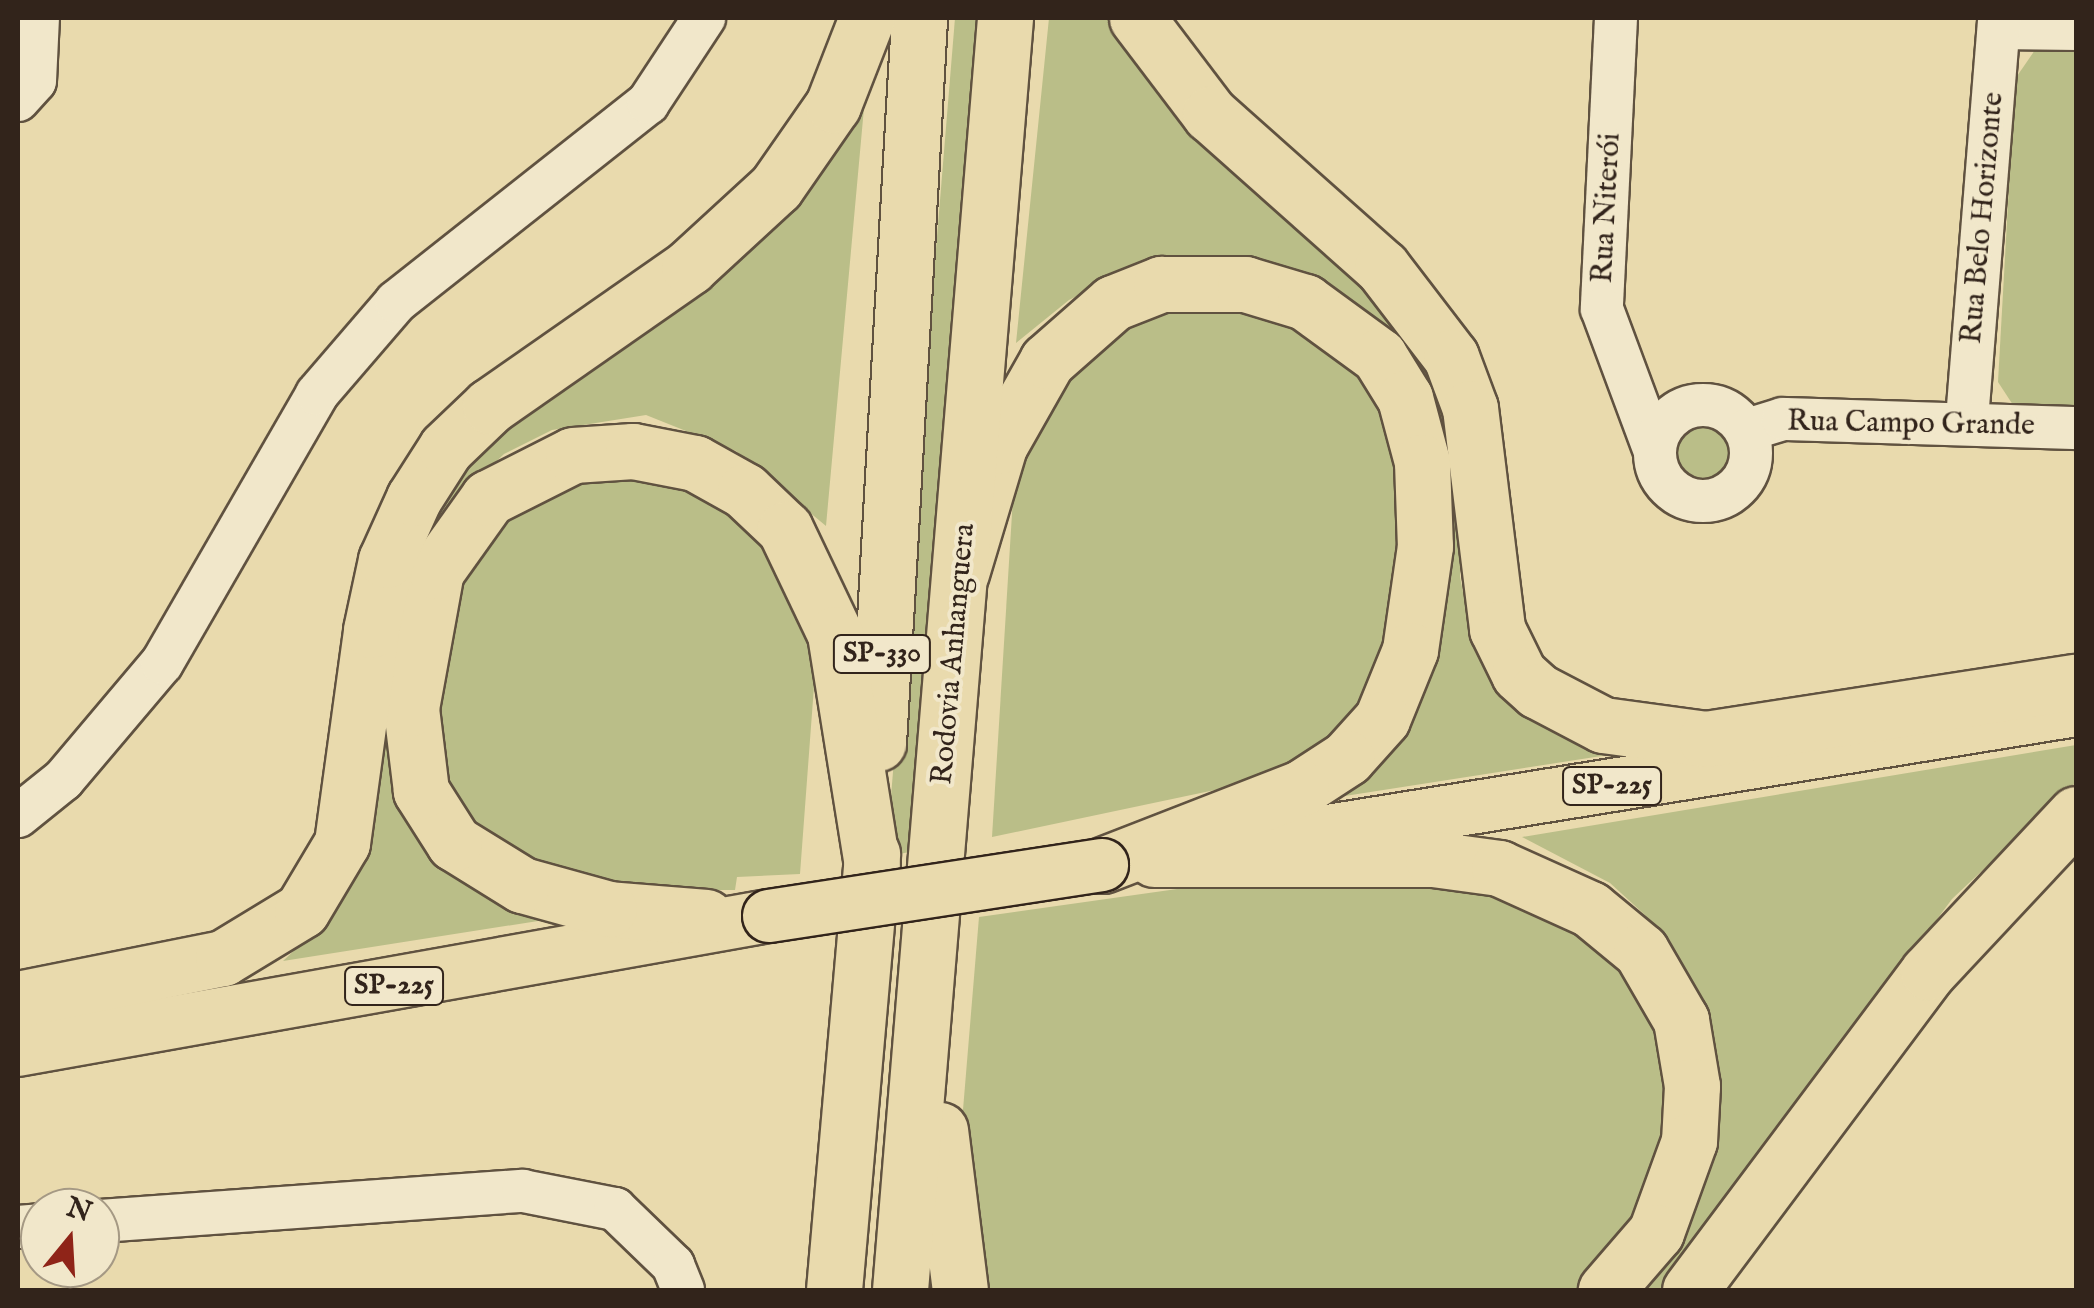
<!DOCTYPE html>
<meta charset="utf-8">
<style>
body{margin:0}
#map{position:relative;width:2094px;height:1308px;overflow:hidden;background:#e9daad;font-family:"IM FELL English",serif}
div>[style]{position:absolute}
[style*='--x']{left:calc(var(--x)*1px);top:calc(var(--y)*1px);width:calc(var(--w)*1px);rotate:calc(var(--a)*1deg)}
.green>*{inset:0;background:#babe88}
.round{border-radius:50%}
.roads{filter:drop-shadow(2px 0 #605240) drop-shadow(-2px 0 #605240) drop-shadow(0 2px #605240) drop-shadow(0 -2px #605240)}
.minor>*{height:42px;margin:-21px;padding:0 21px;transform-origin:21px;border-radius:21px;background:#f1e7ca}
.minor>.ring{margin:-21px;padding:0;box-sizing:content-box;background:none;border:42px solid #f1e7ca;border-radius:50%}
.major>*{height:52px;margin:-26px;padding:0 26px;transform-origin:26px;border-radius:26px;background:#e9daad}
.highway>*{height:55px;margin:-27.5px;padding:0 27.5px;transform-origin:27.5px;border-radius:27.5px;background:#e9daad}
.bridges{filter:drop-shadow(2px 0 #32241b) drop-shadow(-2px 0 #32241b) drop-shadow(0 2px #32241b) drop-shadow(0 -2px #32241b)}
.major-bridge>*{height:52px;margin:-26px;padding:0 26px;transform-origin:26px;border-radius:26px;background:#e9daad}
span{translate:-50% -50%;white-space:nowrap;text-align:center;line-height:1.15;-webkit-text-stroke:8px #f1e7ca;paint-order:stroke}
.shield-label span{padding:2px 8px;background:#f1e7ca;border:2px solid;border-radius:8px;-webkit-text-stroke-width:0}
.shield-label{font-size:28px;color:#32241b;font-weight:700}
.street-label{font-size:30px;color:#32241b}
.frame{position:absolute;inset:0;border:20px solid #32241b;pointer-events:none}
.north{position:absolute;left:20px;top:1188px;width:100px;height:100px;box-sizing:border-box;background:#f1e7ca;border:2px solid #a59984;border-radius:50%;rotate:18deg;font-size:28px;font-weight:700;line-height:40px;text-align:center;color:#32241b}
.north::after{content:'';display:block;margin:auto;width:35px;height:45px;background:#8f2418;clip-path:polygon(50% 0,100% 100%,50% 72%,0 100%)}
</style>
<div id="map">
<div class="green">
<i style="clip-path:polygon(955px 18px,976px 18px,909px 852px,886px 857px)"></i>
<i style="clip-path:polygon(1049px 18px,1119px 18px,1441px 363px,1464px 488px,1460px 577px,1474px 647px,1489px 677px,1532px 721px,1627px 752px,1300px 803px,1411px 711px,1399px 346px,1127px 271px,1069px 300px,1016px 343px)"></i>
<i style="clip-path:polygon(2076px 44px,2076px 418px,2015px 408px,1998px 382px,2015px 79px,2035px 50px)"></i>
<i style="clip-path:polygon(864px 108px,826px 526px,736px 451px,646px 415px,552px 430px,504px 454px,438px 517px,419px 572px,400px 782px,576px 915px,283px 961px,336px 911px,354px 876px,378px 675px,450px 466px,843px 137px)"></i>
<i style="clip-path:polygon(1269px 307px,1345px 355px,1390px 415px,1408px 569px,1354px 733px,1248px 783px,992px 837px,1015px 465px,1046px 389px,1147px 310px)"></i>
<i class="round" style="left:1673px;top:426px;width:56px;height:56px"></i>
<i style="clip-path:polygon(593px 468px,711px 485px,795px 573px,815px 673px,800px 874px,737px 877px,735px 890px,657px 890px,544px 868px,469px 823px,434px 765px,431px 731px,452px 589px,490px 527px)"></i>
<i style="clip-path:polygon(2076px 745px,2076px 782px,1952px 899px,1669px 1282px,1661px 1290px,1628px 1290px,1710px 1036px,1696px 986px,1645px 915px,1610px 883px,1522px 837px)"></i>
<i style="clip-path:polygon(1446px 878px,1541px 895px,1650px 988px,1671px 1127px,1645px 1209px,1580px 1290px,974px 1290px,960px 1146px,979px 917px,1177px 889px)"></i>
</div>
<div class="roads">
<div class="minor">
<i style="--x:1616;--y:18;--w:291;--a:92.8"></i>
<i style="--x:1602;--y:309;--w:149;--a:69.6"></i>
<i style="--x:1999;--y:28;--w:77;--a:0.7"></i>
<i style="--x:18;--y:100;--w:25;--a:-48"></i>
<i style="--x:35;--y:81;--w:63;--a:-87.3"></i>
<i class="ring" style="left:1655px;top:405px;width:54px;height:54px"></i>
<i style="--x:1967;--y:419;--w:402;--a:-85.4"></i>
<i style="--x:1747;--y:430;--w:38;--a:-17"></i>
<i style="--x:1783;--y:419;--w:293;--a:1.8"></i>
<i style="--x:18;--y:816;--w:58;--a:-38.7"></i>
<i style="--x:63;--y:780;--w:153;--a:-49.8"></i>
<i style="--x:162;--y:663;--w:310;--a:-60"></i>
<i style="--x:317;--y:394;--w:121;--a:-49.3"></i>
<i style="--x:396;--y:302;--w:321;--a:-38.3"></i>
<i style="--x:648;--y:103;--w:102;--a:-56.6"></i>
<i style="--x:100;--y:1221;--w:424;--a:-4.1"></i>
<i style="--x:523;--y:1191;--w:94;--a:11.1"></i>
<i style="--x:615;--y:1209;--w:81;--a:44"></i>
<i style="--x:673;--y:1265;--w:27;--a:68"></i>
<i style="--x:18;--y:1227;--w:22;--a:-5"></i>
</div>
<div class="major">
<i style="--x:1254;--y:843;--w:833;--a:-9.19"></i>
<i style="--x:18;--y:1050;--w:763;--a:-10.12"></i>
</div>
<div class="highway">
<i style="--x:1137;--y:18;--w:121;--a:52.8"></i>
<i style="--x:1210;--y:114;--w:230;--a:41.7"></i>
<i style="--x:1382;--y:267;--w:113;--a:52.5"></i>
<i style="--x:1451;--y:357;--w:54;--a:69.6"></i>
<i style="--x:1470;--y:408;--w:223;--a:83"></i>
<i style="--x:1497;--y:629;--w:50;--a:63.9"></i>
<i style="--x:1519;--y:674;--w:25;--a:42"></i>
<i style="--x:1538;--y:691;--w:73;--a:27.6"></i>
<i style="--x:1603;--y:725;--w:104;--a:7.7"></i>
<i style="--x:1706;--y:739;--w:374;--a:-8.8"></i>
<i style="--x:961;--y:573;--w:133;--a:-73.3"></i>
<i style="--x:999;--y:446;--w:98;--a:-60.5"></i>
<i style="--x:1047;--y:361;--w:88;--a:-41.3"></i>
<i style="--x:1113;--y:303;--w:52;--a:-21.6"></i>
<i style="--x:1161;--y:284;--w:84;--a:0"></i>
<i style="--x:1245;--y:284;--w:63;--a:16.7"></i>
<i style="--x:1305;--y:302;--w:92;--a:36.1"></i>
<i style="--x:1379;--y:356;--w:49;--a:58.2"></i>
<i style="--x:1405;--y:398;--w:66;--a:75.1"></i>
<i style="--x:1422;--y:462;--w:84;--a:88"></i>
<i style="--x:1425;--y:546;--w:105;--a:98.2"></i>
<i style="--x:1410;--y:650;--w:74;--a:112.1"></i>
<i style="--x:1382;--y:719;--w:52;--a:131.9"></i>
<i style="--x:1347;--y:758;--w:55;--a:146.9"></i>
<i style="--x:1301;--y:788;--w:213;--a:158.8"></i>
<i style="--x:878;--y:743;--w:726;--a:-86.76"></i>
<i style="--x:1154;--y:859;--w:279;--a:0"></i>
<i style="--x:1433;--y:859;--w:67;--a:7.8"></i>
<i style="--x:1499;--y:868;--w:100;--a:24.3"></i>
<i style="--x:1590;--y:909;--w:66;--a:39.5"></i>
<i style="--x:1641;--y:951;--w:80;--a:59.9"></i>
<i style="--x:1681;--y:1020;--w:67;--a:80.5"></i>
<i style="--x:1692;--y:1086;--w:55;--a:93.1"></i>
<i style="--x:1689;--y:1141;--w:97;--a:109.9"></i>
<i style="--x:1656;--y:1232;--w:77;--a:130.8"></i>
<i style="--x:706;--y:917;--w:97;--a:-175.3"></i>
<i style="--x:609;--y:909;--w:90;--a:-164.6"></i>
<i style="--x:522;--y:885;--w:80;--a:-148.3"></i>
<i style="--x:454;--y:843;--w:62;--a:-122.4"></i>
<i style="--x:421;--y:791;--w:84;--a:-96.9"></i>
<i style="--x:411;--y:708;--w:139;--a:-79.7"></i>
<i style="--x:436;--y:571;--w:90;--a:-54.5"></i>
<i style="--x:488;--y:498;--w:95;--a:-26.8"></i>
<i style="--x:573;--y:455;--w:60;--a:-3.8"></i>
<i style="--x:633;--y:451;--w:63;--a:11"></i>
<i style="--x:695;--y:463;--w:57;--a:29.2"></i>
<i style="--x:745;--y:491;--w:55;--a:43.5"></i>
<i style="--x:785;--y:529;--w:116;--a:64.5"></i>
<i style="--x:835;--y:634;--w:233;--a:80.9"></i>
<i style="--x:18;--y:999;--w:209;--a:-11.3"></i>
<i style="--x:223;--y:958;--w:92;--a:-31.3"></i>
<i style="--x:302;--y:910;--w:78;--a:-59.2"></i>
<i style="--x:342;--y:843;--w:215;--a:-82.2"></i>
<i style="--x:371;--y:630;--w:72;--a:-77.9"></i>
<i style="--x:386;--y:560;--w:68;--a:-65.7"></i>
<i style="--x:414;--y:498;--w:59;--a:-57.4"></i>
<i style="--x:446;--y:448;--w:61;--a:-43.7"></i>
<i style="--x:490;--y:406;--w:243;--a:-34.9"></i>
<i style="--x:689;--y:267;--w:118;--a:-42.6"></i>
<i style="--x:776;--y:187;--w:100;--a:-55.2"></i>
<i style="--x:833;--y:105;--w:93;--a:-68.7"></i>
<i style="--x:940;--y:1130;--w:161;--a:82.9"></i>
<i style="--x:834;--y:1290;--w:438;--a:-85"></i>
<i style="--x:900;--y:1290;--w:1276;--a:-85.28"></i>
<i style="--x:1690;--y:1290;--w:397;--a:-53.2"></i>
<i style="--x:1928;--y:972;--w:216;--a:-46.9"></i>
</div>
</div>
<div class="bridges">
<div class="major-bridge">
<i style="--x:769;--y:916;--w:337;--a:-8.7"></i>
</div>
</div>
<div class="shield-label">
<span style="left:882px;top:654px">SP-330</span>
<span style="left:1612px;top:786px">SP-225</span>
<span style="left:394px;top:986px">SP-225</span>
</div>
<div class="street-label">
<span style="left:1607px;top:208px;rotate:-87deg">Rua Niterói</span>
<span style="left:1983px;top:218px;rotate:-85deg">Rua Belo Horizonte</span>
<span style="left:1911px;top:424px;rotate:1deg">Rua Campo Grande</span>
<span style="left:954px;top:654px;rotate:-85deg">Rodovia Anhanguera</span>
</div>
<div class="frame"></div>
<div class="north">N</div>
</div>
